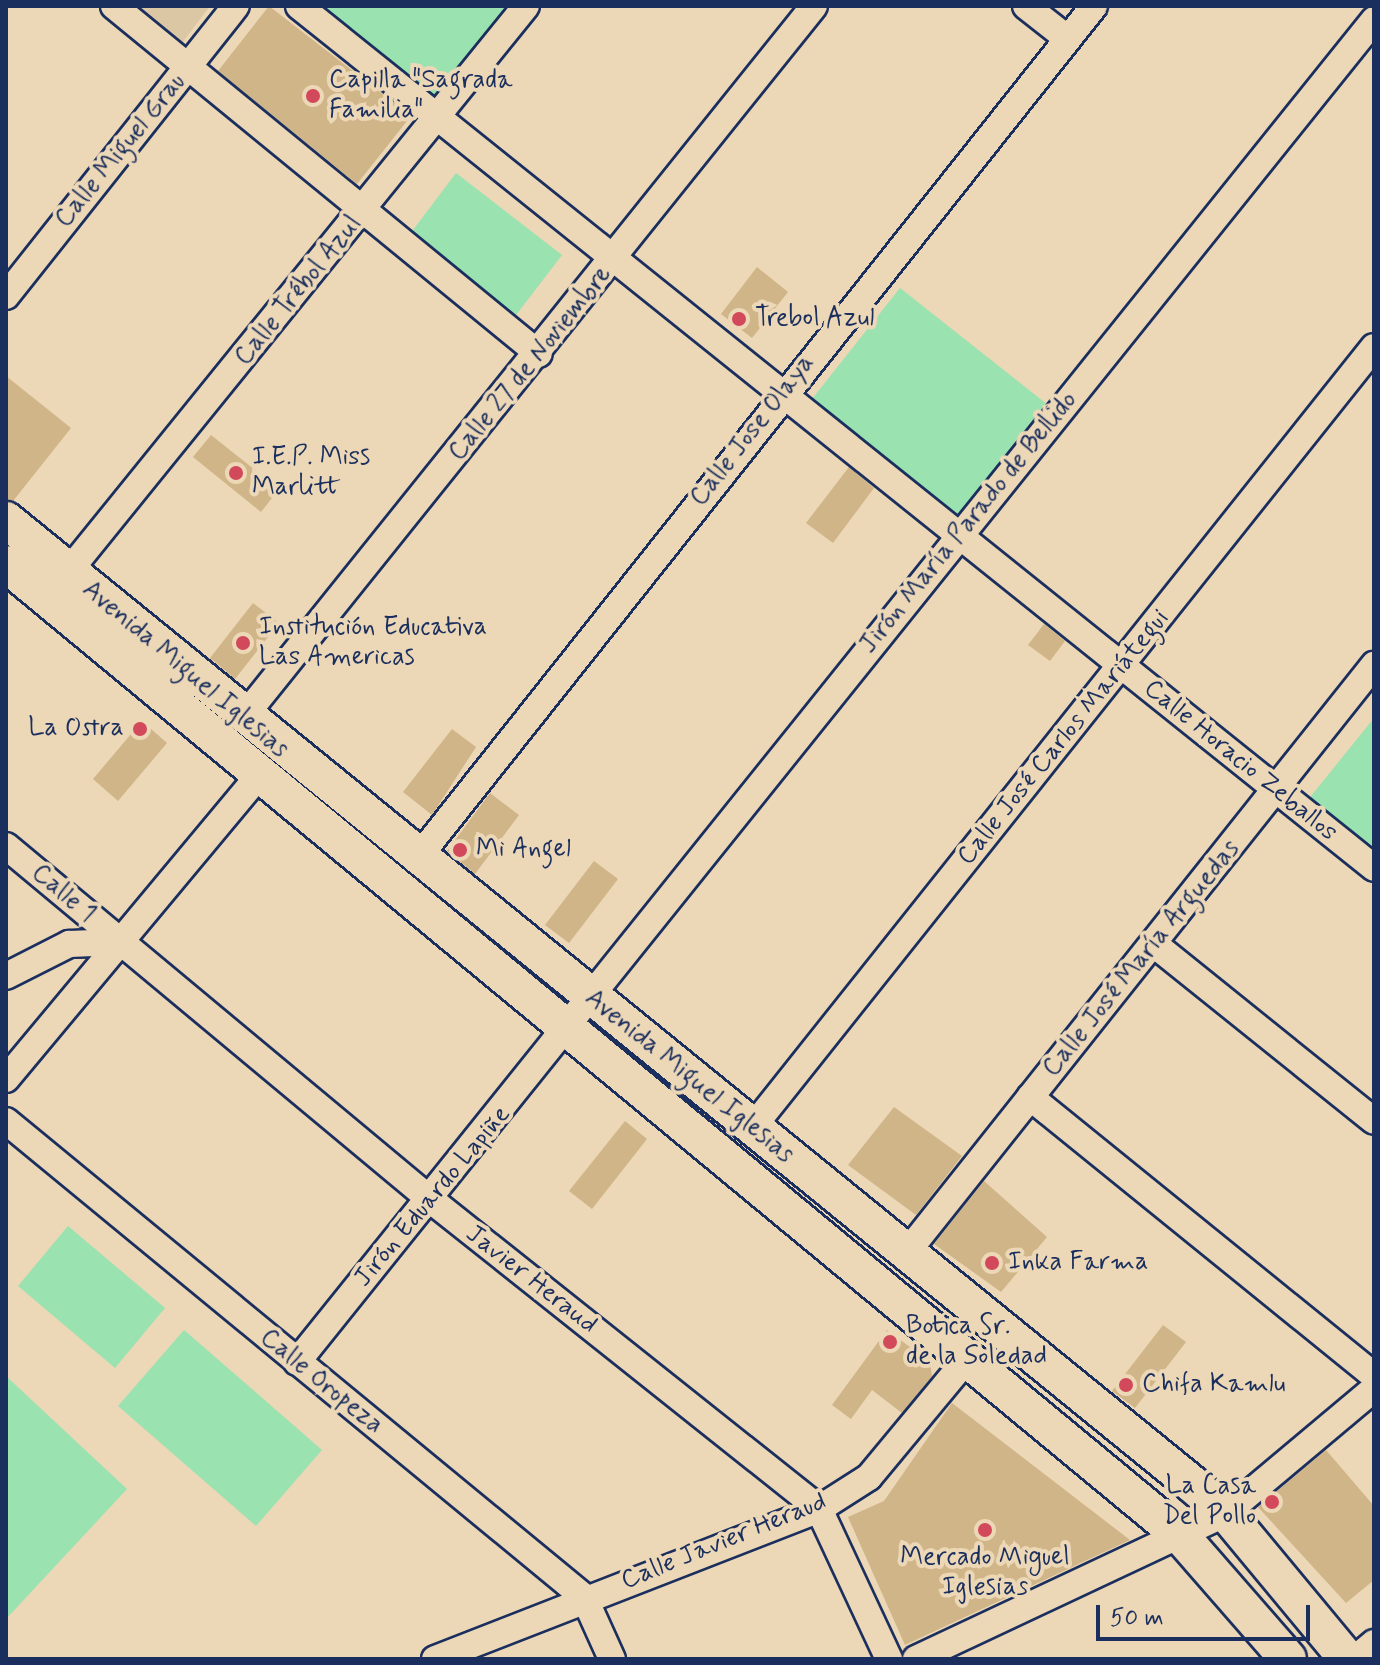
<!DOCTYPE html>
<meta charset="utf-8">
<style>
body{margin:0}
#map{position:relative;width:1380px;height:1665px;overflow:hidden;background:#ecd7b6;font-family:Mynerve,sans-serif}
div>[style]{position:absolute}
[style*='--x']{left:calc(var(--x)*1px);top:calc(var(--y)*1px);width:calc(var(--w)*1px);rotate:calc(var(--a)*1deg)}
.built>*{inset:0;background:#dcc7a5}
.green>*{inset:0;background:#9ae2b0}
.building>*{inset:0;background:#d0b588}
.roads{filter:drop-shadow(2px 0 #1b2f5e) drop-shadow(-2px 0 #1b2f5e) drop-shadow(0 2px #1b2f5e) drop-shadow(0 -2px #1b2f5e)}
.street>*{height:26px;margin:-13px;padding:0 13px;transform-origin:13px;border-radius:13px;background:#ecd7b6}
.secondary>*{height:36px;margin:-18px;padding:0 18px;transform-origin:18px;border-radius:18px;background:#ecd7b6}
.dots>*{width:22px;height:22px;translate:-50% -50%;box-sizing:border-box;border:4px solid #ecd7b6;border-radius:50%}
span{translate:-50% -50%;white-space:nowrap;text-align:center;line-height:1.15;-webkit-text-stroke:8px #ecd7b6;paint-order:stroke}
.poi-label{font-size:26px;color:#1b2f5e}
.left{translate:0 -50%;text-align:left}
.right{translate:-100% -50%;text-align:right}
.street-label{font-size:26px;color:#1b2f5e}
.frame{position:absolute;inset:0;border:8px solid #1b2f5e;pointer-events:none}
.scale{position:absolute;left:1096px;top:1605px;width:214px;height:36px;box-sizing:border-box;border:4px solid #1b2f5e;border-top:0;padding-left:10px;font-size:24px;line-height:28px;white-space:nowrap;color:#1b2f5e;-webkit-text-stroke:6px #ecd7b6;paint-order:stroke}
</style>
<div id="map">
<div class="built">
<i style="clip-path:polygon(133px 6px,210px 6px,182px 43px)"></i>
</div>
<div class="green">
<i style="clip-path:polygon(310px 6px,507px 6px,434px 98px)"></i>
<i style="clip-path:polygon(456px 173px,562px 255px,513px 319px,407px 238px)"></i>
<i style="clip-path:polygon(900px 288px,1048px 405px,960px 516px,812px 399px)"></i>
<i style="clip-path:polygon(1374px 718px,1374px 856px,1307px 801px)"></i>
<i style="clip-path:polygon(68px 1226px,165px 1308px,115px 1368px,18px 1286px)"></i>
<i style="clip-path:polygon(184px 1330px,322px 1450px,256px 1526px,118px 1406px)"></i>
<i style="clip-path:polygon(6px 1376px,127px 1489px,6px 1619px)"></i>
</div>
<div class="building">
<i style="clip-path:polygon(269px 6px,411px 116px,357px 184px,218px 71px)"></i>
<i style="clip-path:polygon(757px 267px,788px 292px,752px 338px,721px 314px)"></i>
<i style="clip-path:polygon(6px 376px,71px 428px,13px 501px,6px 500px)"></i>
<i style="clip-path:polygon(211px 435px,279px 489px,261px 512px,193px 457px)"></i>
<i style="clip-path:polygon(849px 467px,874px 488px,833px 543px,806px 523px)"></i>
<i style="clip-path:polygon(253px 603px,279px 623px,235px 679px,210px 658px)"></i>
<i style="clip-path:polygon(1044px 624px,1065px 641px,1050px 661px,1028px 645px)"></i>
<i style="clip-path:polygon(142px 721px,167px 743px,118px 801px,93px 779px)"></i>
<i style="clip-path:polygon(452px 729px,476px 747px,432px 815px,403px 792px)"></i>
<i style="clip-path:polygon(490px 793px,519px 815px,475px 874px,447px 851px)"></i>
<i style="clip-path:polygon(594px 861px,618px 879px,569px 943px,545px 925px)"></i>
<i style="clip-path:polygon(894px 1107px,962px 1156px,916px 1215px,848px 1165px)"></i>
<i style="clip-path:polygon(625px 1121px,647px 1139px,592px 1209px,569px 1191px)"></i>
<i style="clip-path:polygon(984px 1181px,1047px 1237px,1001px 1292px,934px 1244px)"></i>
<i style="clip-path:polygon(1163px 1325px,1186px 1342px,1135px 1408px,1112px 1391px)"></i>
<i style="clip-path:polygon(887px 1330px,930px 1362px,932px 1376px,902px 1413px,872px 1390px,851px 1419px,832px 1405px)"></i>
<i style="clip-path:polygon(952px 1403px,1130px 1540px,905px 1645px,848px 1517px,884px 1501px)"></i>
<i style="clip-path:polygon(1326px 1450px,1374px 1506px,1374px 1580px,1346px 1603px,1258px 1507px)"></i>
</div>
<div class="roads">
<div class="street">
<i style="--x:114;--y:6;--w:549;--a:39.31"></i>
<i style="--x:299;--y:6;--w:1378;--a:38.72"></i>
<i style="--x:1026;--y:6;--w:53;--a:38.2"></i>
<i style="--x:6;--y:296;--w:370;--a:-51.6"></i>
<i style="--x:68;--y:572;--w:728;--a:-51.02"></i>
<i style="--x:242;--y:719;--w:914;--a:-51.26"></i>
<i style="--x:6;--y:846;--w:553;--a:39.79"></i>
<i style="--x:431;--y:1200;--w:496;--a:38.5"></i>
<i style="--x:819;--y:1509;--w:166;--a:65"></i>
<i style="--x:416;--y:860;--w:1090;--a:-51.55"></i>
<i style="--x:1154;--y:944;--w:282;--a:38.8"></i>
<i style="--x:6;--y:976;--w:71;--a:-26.9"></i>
<i style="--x:69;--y:944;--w:50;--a:-2.3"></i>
<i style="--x:6;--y:1079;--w:398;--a:-50.2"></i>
<i style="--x:1030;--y:1097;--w:443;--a:39"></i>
<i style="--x:6;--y:1121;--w:749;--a:39.47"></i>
<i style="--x:584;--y:1597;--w:68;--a:65.7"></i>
<i style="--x:752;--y:1128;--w:998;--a:-51.47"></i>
<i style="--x:908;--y:1251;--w:749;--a:-51.51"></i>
<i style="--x:297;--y:1362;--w:1721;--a:-51.25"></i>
<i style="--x:435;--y:1659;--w:412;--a:-21.3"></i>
<i style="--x:819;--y:1509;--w:59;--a:-32.6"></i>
<i style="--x:869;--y:1477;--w:153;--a:-50.3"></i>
<i style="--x:916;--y:1659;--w:343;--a:-25.2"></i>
<i style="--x:1226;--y:1513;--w:193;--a:-40"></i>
<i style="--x:1355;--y:1659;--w:25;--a:-40"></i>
</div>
<div class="secondary">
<i style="--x:6;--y:520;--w:1528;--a:39.1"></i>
<i style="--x:1192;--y:1484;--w:45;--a:40.5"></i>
<i style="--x:1226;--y:1513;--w:190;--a:50.3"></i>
<i style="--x:6;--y:564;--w:1524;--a:39.59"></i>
<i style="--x:1180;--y:1535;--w:164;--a:48.9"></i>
</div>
</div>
<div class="dots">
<i style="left:313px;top:96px;background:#d1495b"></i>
<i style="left:739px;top:319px;background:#d1495b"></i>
<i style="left:236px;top:473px;background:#d1495b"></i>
<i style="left:243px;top:643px;background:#d1495b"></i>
<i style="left:140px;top:729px;background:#d1495b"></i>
<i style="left:460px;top:850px;background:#d1495b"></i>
<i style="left:992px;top:1263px;background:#d1495b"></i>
<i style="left:890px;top:1342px;background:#d1495b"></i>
<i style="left:1126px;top:1385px;background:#d1495b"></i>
<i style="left:1272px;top:1502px;background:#d1495b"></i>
<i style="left:985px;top:1530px;background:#d1495b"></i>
</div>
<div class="poi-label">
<span class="left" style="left:329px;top:96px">Capilla "Sagrada<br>Familia"</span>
<span class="left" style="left:755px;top:319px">Trebol Azul</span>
<span class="left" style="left:252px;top:473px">I.E.P. Miss<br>Marlitt</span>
<span class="left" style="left:259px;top:643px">Institución Educativa<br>Las Americas</span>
<span class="right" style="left:124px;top:729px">La Ostra</span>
<span class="left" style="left:476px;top:850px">Mi Angel</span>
<span class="left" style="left:1008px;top:1263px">Inka Farma</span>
<span class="left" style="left:906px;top:1342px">Botica Sr.<br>de la Soledad</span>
<span class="left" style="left:1142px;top:1385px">Chifa Kamlu</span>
<span class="right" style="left:1256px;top:1502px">La Casa<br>Del Pollo</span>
<span style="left:985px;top:1573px">Mercado Miguel<br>Iglesias</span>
</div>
<div class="street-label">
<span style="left:121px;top:151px;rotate:-51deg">Calle Miguel Grau</span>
<span style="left:299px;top:291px;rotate:-51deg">Calle Trébol Azul</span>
<span style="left:531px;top:364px;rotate:-51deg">Calle 27 de Noviembre</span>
<span style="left:753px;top:431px;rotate:-52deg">Calle Jose Olaya</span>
<span style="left:969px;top:523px;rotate:-51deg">Jirón María Parado de Bellido</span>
<span style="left:185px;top:670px;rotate:40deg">Avenida Miguel Iglesias</span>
<span style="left:1064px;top:738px;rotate:-51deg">Calle José Carlos Mariátegui</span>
<span style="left:1240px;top:761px;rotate:39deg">Calle Horacio Zeballos</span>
<span style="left:63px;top:894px;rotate:40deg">Calle 1</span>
<span style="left:1142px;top:959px;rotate:-51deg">Calle José María Arguedas</span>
<span style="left:689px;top:1077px;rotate:39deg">Avenida Miguel Iglesias</span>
<span style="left:433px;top:1197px;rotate:-50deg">Jirón Eduardo Lapiñe</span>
<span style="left:531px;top:1280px;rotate:38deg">Javier Heraud</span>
<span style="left:321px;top:1382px;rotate:39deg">Calle Oropeza</span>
<span style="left:724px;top:1542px;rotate:-22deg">Calle Javier Heraud</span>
</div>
<div class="frame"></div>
<div class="scale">50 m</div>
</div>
